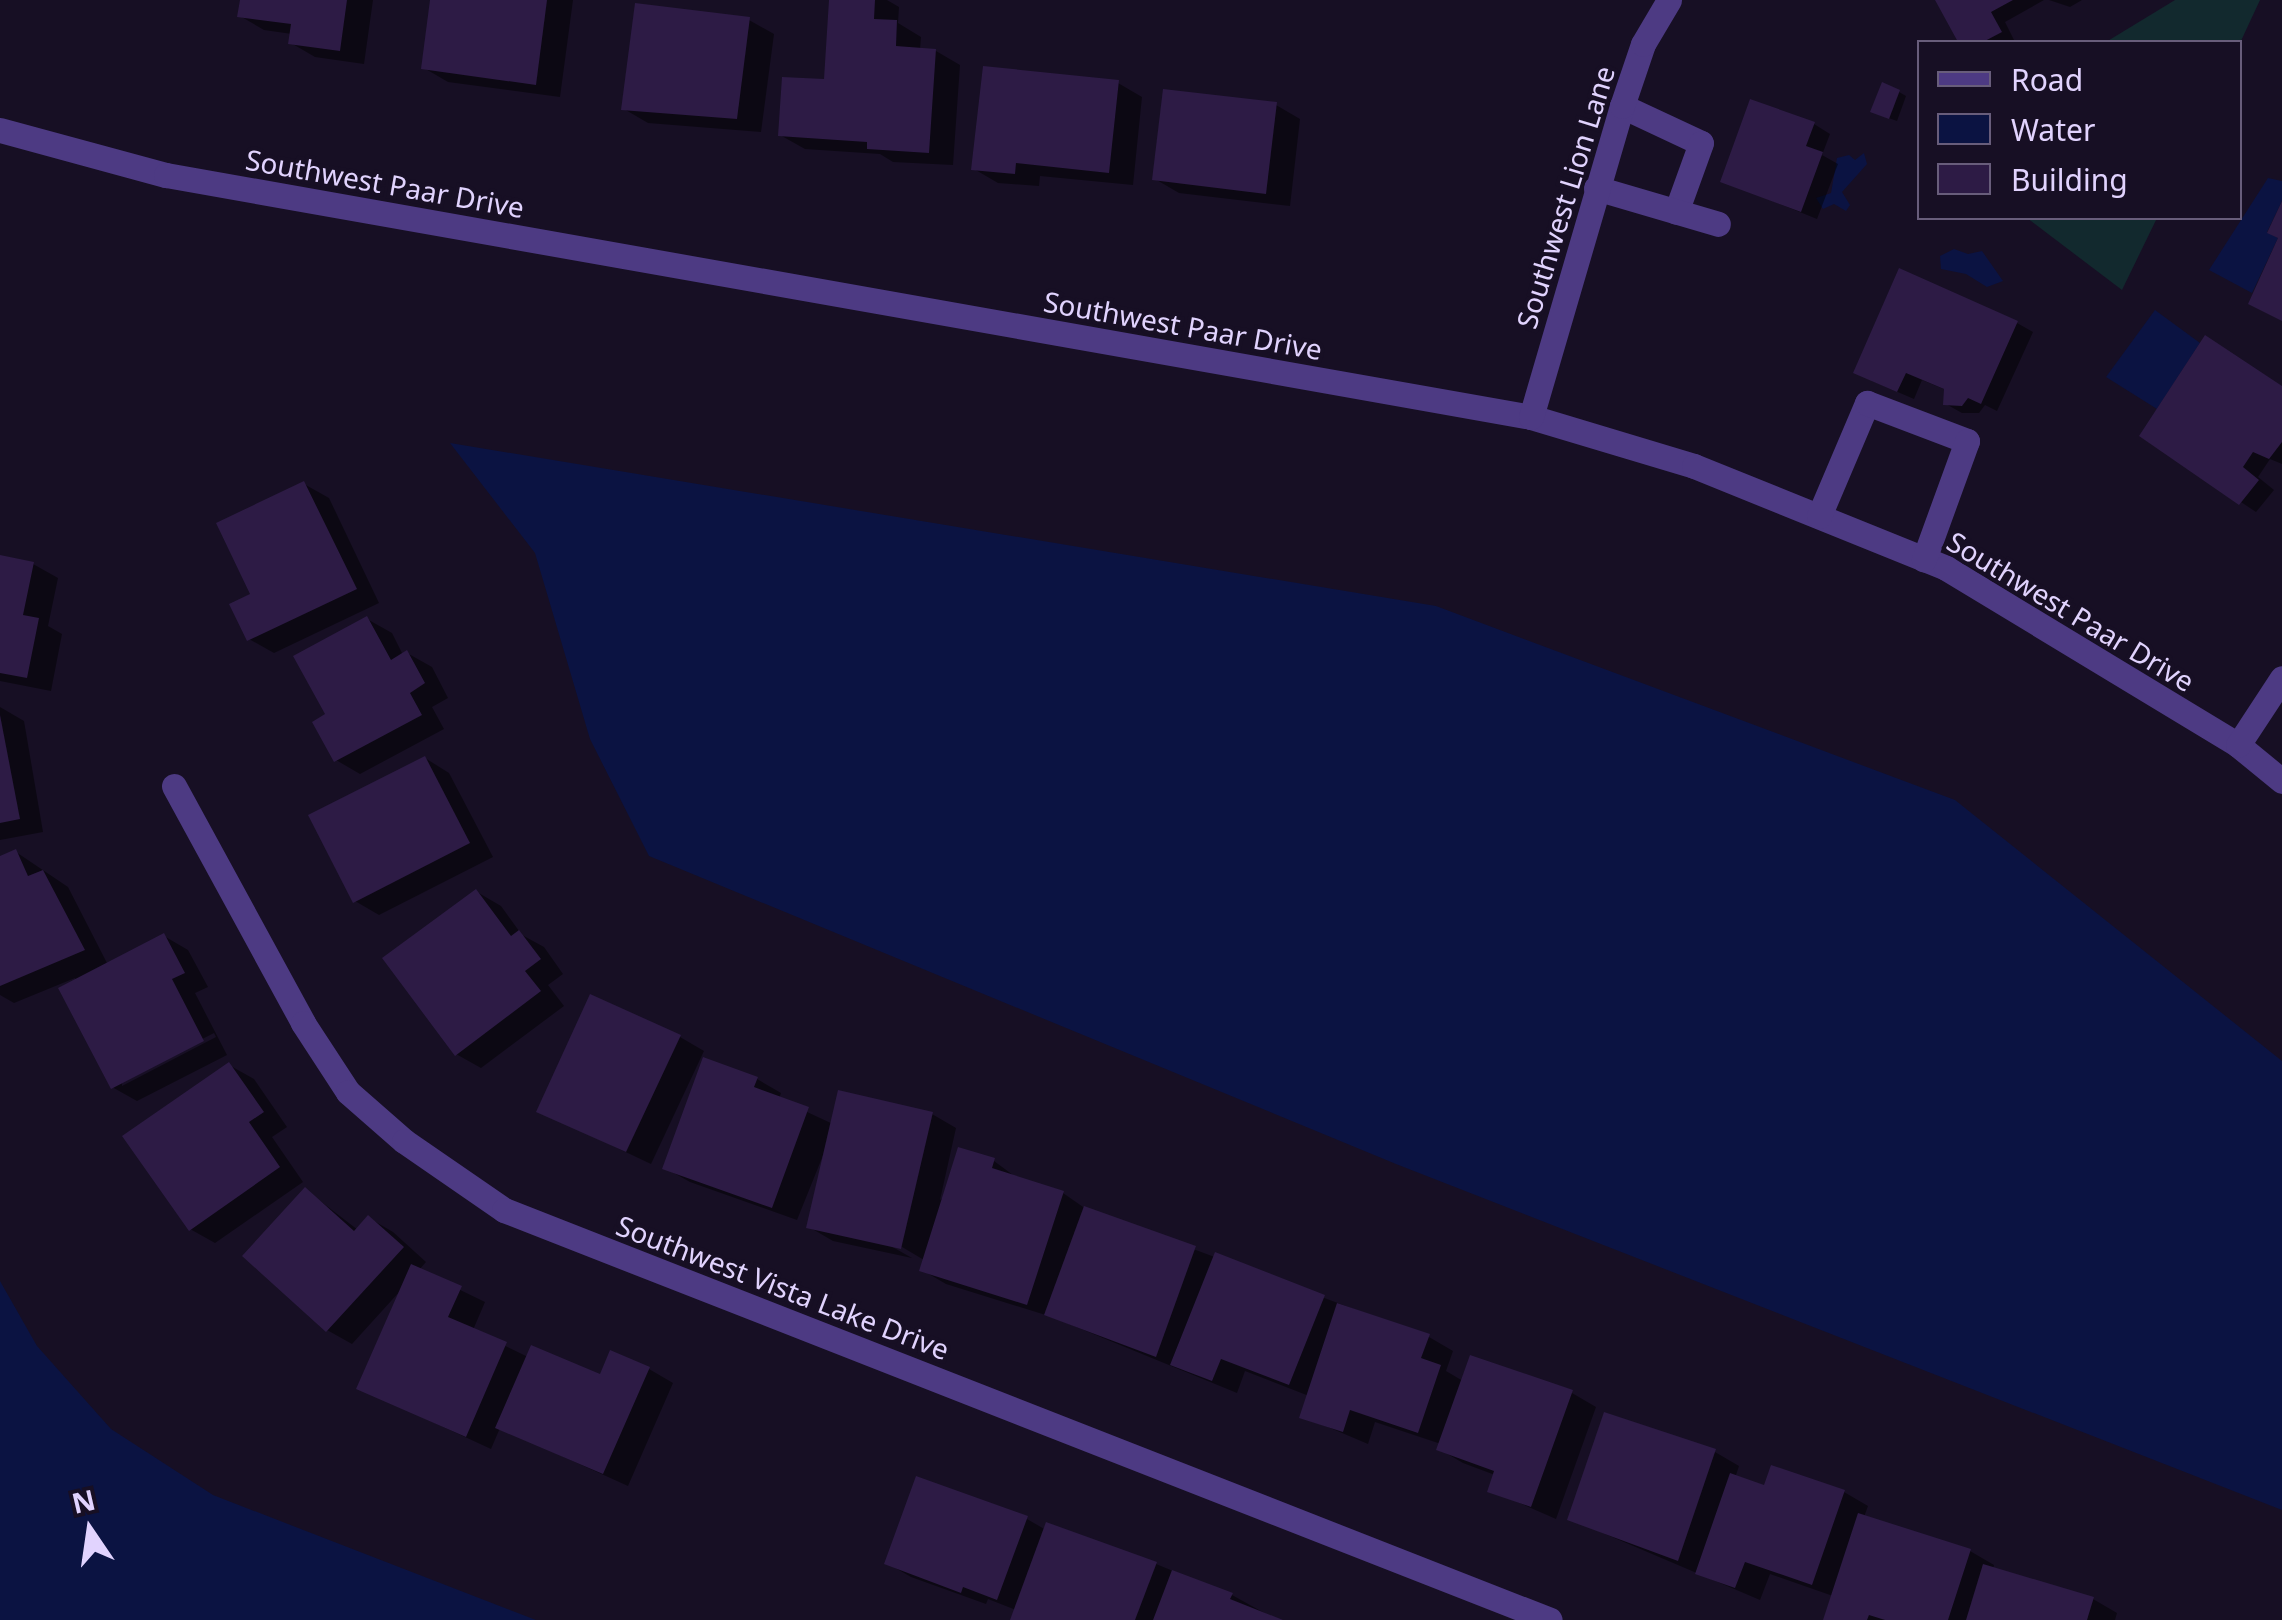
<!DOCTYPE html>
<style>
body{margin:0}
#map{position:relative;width:2282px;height:1620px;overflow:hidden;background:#170f24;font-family:"Noto Sans",sans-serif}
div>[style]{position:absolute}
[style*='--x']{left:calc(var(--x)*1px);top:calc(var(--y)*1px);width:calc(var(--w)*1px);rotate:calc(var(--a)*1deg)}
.green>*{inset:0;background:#12292e}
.water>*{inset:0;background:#0b1342}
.shadow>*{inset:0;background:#0007}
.building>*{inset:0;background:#2d1b45}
.minor>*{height:25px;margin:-12.5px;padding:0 12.5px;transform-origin:12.5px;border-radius:12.5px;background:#4d3a83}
span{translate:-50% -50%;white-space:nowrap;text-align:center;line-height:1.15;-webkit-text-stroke:8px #170f24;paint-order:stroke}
.street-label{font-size:28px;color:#e1d3fe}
.legend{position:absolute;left:1917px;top:40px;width:325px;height:180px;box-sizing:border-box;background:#170f24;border:2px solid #685d7b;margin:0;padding:12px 18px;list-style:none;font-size:30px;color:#e1d3fe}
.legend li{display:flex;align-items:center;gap:20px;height:50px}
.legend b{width:50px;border:2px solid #685d7b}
.north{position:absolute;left:40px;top:1480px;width:100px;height:100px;-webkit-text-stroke:8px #170f24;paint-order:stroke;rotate:347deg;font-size:28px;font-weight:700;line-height:40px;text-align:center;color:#e1d3fe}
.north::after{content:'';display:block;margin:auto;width:35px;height:45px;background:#e1d3fe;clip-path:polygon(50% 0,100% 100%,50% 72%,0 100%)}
</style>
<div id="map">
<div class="green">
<i style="clip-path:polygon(2175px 0,2260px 0,2240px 43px,2106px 42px)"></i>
<i style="clip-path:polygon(2027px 218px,2157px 218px,2122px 290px)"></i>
</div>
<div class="water">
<i style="clip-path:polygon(1864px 153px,1867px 164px,1842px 192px,1850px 205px,1846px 211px,1834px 204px,1823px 209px,1816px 198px,1831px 193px,1837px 158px,1849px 155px,1855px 160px)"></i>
<i style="clip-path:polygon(2268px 178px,2282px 181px,2282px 201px,2267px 232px,2278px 238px,2252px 293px,2209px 270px)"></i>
<i style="clip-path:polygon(1954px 249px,1968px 254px,1982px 251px,2003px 281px,1987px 287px,1966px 274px,1941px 269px,1940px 256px)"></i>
<i style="clip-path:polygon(2155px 310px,2200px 343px,2157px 409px,2106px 377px)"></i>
<i style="clip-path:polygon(450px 443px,1436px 606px,1955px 800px,2282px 1061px,2282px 1510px,1396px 1164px,649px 856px,590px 739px,535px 553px)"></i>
<i style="clip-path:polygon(0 1281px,37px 1346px,111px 1429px,213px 1495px,536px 1620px,0 1620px)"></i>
</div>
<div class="shadow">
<i style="clip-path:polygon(242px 0,373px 0,364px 64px,315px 57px,291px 43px,292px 34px,264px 30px,240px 16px)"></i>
<i style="clip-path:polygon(433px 0,573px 0,560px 97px,448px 82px,424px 68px)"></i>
<i style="clip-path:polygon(832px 0,887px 0,899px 7px,898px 23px,921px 37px,920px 50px,936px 51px,960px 65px,953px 165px,893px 162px,880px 154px,805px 149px,780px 135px,826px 82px)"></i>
<i style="clip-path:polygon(1938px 0,2044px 0,2005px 22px,2015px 42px,1961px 42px)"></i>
<i style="clip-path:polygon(2049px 0,2082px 0,2070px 7px)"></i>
<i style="clip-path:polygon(749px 20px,774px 34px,761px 132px,648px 123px,624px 109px)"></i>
<i style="clip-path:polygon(1118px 83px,1142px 97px,1133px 185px,1040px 176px,1039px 186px,998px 183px,974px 169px)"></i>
<i style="clip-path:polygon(1899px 92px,1906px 96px,1897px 121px,1880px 115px)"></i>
<i style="clip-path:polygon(1276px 105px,1300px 119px,1290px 206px,1179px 193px,1155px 179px)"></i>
<i style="clip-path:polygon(1814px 124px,1830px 134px,1822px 155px,1838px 164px,1817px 219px,1723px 181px)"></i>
<i style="clip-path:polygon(2017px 323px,2033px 332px,1997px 411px,1985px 405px,1979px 413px,1962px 413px,1946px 404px,1946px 390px,1922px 380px,1914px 399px,1872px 381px)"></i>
<i style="clip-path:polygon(2282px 387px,2282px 464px,2270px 459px,2258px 477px,2274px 490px,2256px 512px,2142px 436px)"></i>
<i style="clip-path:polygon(304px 484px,329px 498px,379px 603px,274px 653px,249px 639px,254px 595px)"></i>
<i style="clip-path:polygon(0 558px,33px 564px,58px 578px,48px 626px,62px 634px,51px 691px,0 681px)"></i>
<i style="clip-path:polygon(367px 619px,392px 633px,403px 655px,407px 653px,432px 667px,448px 698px,432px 707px,444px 729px,360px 774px,336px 760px,328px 715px)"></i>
<i style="clip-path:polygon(0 707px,24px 721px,43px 832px,0 840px)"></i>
<i style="clip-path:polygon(425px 758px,449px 773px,493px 857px,379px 915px,355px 901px)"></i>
<i style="clip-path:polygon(evenodd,16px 852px,68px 887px,108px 965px,164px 936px,188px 950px,208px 987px,195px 993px,227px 1055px,137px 1101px,112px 1087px,75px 978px,14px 1003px,0 995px,0 859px,16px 852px,214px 1033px,216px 1037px,122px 1086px,122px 1080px,214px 1033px)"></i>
<i style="clip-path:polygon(477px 892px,501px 906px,522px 935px,544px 947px,563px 974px,548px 985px,564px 1006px,481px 1068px,456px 1054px)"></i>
<i style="clip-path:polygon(680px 1037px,704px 1051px,651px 1164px,539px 1111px)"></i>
<i style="clip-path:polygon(229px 1065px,254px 1079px,287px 1127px,272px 1137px,303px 1182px,215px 1243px,190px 1229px)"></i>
<i style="clip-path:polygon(757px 1079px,781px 1093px,779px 1099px,833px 1124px,932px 1114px,956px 1128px,940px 1200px,994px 1161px,1017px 1178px,1063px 1193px,1086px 1209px,1429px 1337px,1453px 1351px,1446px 1371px,1463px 1381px,1572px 1393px,1596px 1407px,1556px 1519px,1490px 1490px,1495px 1475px,1463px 1463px,1439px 1449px,1441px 1444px,1375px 1422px,1368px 1444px,1302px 1416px,1309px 1396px,1245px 1371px,1237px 1393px,1052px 1317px,946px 1284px,922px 1270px,924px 1260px,892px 1241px,889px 1245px,912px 1258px,833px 1241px,809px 1227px,828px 1143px,797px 1220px,690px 1182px,665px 1168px)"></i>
<i style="clip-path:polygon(306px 1190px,358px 1230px,369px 1218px,393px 1232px,426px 1262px,419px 1270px,485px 1302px,473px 1330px,528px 1357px,601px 1377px,649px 1369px,673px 1383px,628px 1486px,500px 1428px,491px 1449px,359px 1388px,401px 1290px,352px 1344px,327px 1330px)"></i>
<i style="clip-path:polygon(1715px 1452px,1739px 1466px,1735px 1478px,1765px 1488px,1844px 1492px,1868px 1506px,1864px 1517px,1970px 1551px,1994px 1565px,1993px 1569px,2093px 1599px,2117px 1613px,2115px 1620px,1825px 1620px,1833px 1596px,1770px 1574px,1760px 1600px,1570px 1519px)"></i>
<i style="clip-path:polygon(1027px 1519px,1046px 1530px,1156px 1564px,1232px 1595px,1277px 1620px,1013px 1620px,1016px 1610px,988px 1599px,986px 1604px,911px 1577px,887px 1563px)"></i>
</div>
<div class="building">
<i style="clip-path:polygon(240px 0,347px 0,340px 51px,288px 44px,291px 24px,237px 17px)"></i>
<i style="clip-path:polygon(430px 0,547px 0,536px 85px,421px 69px)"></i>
<i style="clip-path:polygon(829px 0,875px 0,874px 19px,897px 20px,896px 46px,936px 49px,929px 153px,867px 149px,867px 142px,778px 136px,782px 77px,824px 79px)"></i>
<i style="clip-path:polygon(1935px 0,2013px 0,1991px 12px,2002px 32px,1983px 42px,1958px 42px)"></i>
<i style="clip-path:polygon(635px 3px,750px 17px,737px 119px,621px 110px)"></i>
<i style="clip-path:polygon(983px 66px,1119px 80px,1109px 173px,1016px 163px,1015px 174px,971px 170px)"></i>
<i style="clip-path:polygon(1882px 82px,1900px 90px,1889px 119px,1870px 112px)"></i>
<i style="clip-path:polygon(1163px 89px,1277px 102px,1266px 194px,1152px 180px)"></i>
<i style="clip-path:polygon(1750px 99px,1815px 122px,1806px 146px,1823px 152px,1801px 212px,1720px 182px)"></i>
<i style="clip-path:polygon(2282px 201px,2282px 321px,2248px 304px,2278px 238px,2267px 233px)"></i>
<i style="clip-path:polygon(1899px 268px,2018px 321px,1981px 404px,1968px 398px,1962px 406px,1943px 405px,1944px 389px,1906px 373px,1897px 392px,1853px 373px)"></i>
<i style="clip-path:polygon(2205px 335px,2282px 386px,2282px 442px,2269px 459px,2253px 452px,2243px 467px,2259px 480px,2239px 505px,2139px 436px)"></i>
<i style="clip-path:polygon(304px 481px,357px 589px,247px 641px,229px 604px,250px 594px,216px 523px)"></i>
<i style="clip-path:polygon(0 555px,34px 562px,23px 615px,39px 618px,27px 678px,0 673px)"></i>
<i style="clip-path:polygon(367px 616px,391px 660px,407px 650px,425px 683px,410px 693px,422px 715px,334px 762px,312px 722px,325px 714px,293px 656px)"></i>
<i style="clip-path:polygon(0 715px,20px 819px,0 823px)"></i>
<i style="clip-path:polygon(425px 756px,470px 843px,353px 903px,308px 815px)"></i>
<i style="clip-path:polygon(16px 849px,28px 876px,43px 870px,85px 950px,0 986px,0 856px)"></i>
<i style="clip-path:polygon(476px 889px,511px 936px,519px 930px,541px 959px,525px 971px,541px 991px,455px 1056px,382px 958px)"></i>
<i style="clip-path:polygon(164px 933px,185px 973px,172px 979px,204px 1041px,111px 1089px,58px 988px)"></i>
<i style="clip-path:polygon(590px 994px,681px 1035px,626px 1152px,536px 1112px)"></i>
<i style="clip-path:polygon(703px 1057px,758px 1077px,754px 1087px,809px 1107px,772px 1208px,662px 1169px)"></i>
<i style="clip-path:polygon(229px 1062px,264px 1112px,249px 1122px,280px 1167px,189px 1231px,122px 1136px)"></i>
<i style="clip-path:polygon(838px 1090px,933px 1112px,901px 1249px,806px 1228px)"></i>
<i style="clip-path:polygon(958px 1147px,995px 1158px,992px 1168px,1064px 1191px,1027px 1305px,919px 1271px)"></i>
<i style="clip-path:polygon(305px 1187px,354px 1231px,368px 1215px,404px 1247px,326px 1332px,242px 1256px)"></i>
<i style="clip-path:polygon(1084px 1206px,1196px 1246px,1156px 1357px,1044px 1315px)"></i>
<i style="clip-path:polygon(1215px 1252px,1325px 1295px,1289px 1385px,1221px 1359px,1212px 1381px,1170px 1365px)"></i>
<i style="clip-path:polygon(411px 1264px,462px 1286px,448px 1317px,507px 1342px,466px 1437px,356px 1389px)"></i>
<i style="clip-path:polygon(1337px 1303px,1430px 1334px,1421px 1358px,1441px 1365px,1418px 1433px,1350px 1410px,1343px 1432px,1299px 1418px)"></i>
<i style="clip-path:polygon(531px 1345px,600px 1374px,610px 1350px,650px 1367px,603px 1474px,495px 1428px)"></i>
<i style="clip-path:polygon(1470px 1355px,1573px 1390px,1531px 1507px,1487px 1492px,1494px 1471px,1436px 1450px)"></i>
<i style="clip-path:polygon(1604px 1412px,1716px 1449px,1678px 1561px,1567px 1520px)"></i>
<i style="clip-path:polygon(1771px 1465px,1845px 1490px,1812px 1585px,1745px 1562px,1735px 1588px,1695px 1574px,1730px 1473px,1764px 1485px)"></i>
<i style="clip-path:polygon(916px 1476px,1028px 1516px,997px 1600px,963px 1587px,961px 1593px,884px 1564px)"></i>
<i style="clip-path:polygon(1858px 1513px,1971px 1549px,1948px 1620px,1885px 1620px,1869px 1615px,1867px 1620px,1823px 1620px)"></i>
<i style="clip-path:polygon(1046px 1522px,1157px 1562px,1135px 1620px,1010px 1620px)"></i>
<i style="clip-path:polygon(1983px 1564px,2094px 1597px,2087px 1620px,1966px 1620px)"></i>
<i style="clip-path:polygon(1172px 1570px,1233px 1593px,1230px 1599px,1283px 1620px,1153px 1620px)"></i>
</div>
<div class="minor">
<i style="--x:1622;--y:106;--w:87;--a:25.1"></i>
<i style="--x:1701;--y:143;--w:73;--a:109.9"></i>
<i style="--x:0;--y:130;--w:172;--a:15.2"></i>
<i style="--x:166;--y:175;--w:1386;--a:10.05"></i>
<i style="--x:1531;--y:417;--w:170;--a:16.7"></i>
<i style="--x:1694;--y:466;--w:272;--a:22"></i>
<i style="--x:1946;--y:568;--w:341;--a:31.2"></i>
<i style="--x:2238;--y:745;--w:57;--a:39.3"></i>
<i style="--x:1596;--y:188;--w:127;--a:16.4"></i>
<i style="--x:1531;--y:417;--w:324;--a:-73.7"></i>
<i style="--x:1622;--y:106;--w:65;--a:-71.3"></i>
<i style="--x:1643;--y:44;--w:51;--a:-59.4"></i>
<i style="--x:1819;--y:516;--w:123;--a:-67"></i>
<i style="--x:1867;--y:403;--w:107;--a:20.8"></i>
<i style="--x:1967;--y:441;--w:126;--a:110"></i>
<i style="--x:2238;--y:745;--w:80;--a:-56.7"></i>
<i style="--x:174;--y:786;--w:270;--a:61.4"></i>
<i style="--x:303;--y:1023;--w:82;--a:56.9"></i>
<i style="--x:348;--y:1092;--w:74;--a:41.2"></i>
<i style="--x:404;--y:1141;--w:121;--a:34.6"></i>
<i style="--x:504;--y:1210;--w:1123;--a:21.4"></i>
</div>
<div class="street-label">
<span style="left:385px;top:183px;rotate:10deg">Southwest Paar Drive</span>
<span style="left:1565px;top:197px;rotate:-73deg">Southwest Lion Lane</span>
<span style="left:1183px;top:325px;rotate:10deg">Southwest Paar Drive</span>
<span style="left:2071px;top:611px;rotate:31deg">Southwest Paar Drive</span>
<span style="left:783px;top:1287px;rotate:21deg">Southwest Vista Lake Drive</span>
</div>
<ul class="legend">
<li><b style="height:12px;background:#4d3a83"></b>Road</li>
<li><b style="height:28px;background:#0b1342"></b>Water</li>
<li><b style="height:28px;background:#2d1b45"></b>Building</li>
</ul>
<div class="north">N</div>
</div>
